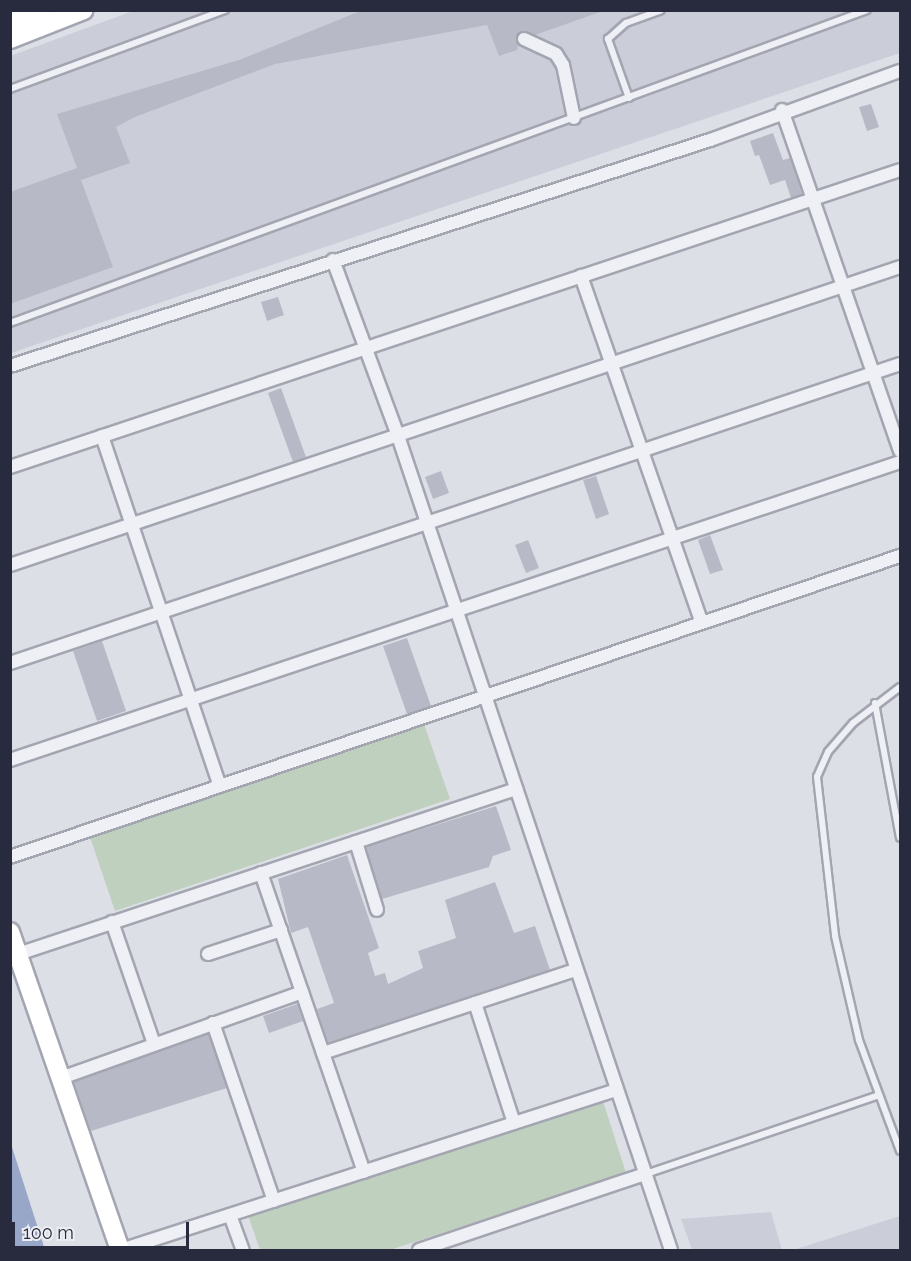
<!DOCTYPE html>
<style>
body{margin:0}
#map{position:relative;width:911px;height:1261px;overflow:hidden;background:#dddfe7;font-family:Raleway,sans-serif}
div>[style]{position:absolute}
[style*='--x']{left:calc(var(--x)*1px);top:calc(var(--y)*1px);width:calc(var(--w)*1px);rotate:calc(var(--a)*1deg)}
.built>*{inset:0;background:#cbced9}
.green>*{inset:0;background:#c0d0be}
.water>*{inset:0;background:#98a7c7}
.building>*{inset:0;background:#b7bac6}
.roads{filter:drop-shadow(2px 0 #a3a5b1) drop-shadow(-2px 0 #a3a5b1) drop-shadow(0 2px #a3a5b1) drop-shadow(0 -2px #a3a5b1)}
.lane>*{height:6px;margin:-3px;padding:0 3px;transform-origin:3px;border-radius:3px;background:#eff0f5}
.street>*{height:12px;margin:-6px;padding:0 6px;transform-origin:6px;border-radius:6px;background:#eff0f5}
.secondary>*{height:18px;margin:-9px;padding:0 9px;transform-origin:9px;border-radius:9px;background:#fff}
.highway>*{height:22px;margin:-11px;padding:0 11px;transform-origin:11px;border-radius:11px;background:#fff}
span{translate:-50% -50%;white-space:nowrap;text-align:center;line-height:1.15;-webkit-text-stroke:4.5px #eceef4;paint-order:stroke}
.frame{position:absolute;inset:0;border:12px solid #272b3d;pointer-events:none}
.scale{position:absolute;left:12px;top:1222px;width:177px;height:27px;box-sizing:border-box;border:3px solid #272b3d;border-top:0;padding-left:8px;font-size:18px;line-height:21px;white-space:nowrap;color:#272b3d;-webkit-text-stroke:4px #eceef4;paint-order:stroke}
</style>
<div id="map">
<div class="built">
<i style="clip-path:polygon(133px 11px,900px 11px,900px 53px,11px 353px,10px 56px)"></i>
<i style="clip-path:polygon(771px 1212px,782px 1250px,692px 1250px,681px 1219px)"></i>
<i style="clip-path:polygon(900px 1216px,900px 1250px,793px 1250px)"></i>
</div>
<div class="green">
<i style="clip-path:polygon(424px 724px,450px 799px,115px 911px,90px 837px)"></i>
<i style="clip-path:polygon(602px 1098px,626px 1173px,390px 1250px,260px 1250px,248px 1215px)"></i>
</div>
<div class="water">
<i style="clip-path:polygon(11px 1144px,45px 1250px,11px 1250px)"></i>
</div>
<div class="building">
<i style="clip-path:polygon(363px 10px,600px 12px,535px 35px,520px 32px,517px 50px,499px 56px,487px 25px,275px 64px,135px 117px,116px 127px,130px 163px,81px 180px,113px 267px,10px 304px,10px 192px,77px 168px,57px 114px,239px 60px)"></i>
<i style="clip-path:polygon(871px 104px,879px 127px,867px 131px,859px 107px)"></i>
<i style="clip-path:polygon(773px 133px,783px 160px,790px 158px,802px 194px,791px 198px,785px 180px,770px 185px,759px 155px,755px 156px,750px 141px)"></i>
<i style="clip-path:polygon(278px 297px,284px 315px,267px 321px,261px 302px)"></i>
<i style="clip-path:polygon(281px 388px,306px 457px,293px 462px,268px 393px)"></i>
<i style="clip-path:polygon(441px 471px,449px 493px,433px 499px,425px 477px)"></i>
<i style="clip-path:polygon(596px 476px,609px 514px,596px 519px,583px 480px)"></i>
<i style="clip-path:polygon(710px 535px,723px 570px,710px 574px,698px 540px)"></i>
<i style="clip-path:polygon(528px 540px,539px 568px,526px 573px,515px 545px)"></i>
<i style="clip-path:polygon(407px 638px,431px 706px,407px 714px,383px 646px)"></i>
<i style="clip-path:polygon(102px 641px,126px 711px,97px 721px,73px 651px)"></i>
<i style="clip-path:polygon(496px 806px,511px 850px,493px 856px,489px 867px,382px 899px,366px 847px)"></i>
<i style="clip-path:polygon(347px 855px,379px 948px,368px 953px,375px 976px,385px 973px,388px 984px,423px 968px,418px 951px,456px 938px,445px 900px,495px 882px,514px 933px,535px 926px,550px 970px,328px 1043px,317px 1009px,334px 1003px,308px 927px,291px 933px,278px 879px)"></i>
<i style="clip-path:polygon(297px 1004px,303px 1021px,269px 1033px,263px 1016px)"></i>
<i style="clip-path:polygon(208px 1034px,227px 1088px,91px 1131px,74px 1082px)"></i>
</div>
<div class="roads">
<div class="lane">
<i style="--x:10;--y:89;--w:229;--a:-20.2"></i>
<i style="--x:629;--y:98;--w:63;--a:-109.6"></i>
<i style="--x:608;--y:39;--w:24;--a:-42"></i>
<i style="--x:626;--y:23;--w:37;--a:-20"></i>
<i style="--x:10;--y:323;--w:912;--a:-20.06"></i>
<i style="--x:900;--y:687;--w:59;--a:142.5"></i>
<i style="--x:853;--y:723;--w:38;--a:131"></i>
<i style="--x:828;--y:752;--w:27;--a:114"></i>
<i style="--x:817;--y:777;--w:160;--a:83.5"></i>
<i style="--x:835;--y:936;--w:107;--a:77"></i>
<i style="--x:859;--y:1040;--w:118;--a:69.7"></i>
<i style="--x:875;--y:703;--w:137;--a:79.5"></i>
<i style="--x:646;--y:1174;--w:246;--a:-18.7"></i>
</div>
<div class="street">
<i style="--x:524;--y:39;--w:35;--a:25"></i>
<i style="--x:556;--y:54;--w:13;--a:58"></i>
<i style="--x:563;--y:65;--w:54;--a:78.3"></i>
<i style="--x:782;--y:110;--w:361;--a:70.9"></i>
<i style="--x:333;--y:260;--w:188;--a:69.7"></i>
<i style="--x:398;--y:436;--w:859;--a:71.46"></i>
<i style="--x:581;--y:276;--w:367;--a:70.8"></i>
<i style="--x:10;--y:366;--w:736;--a:-17.89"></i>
<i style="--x:710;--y:140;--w:202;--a:-20"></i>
<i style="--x:102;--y:436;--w:369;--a:71.4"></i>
<i style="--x:10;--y:467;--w:938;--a:-18.45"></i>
<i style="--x:10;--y:565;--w:939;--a:-18.51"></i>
<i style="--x:10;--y:663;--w:939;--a:-18.57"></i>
<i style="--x:10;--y:760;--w:939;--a:-18.51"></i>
<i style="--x:356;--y:842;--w:71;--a:72.8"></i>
<i style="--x:10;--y:857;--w:940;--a:-18.69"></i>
<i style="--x:261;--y:873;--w:316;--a:71"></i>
<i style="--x:112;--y:922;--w:129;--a:71"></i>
<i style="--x:18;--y:954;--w:525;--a:-18.33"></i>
<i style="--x:208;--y:954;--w:77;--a:-18.2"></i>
<i style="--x:475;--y:1003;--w:126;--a:72"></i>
<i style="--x:213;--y:1023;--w:188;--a:71.1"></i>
<i style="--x:323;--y:1053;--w:266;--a:-18.2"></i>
<i style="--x:61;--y:1078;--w:256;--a:-19.6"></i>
<i style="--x:230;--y:1215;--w:37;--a:70"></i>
<i style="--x:121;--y:1250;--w:520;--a:-17.91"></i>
<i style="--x:419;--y:1250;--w:238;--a:-18.6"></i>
</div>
<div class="secondary">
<i style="--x:10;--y:39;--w:79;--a:-21.4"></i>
<i style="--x:10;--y:932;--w:336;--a:70.9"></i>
</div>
<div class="highway">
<i style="--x:10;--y:23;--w:35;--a:-22"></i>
</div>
</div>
<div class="frame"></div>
<div class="scale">100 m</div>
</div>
